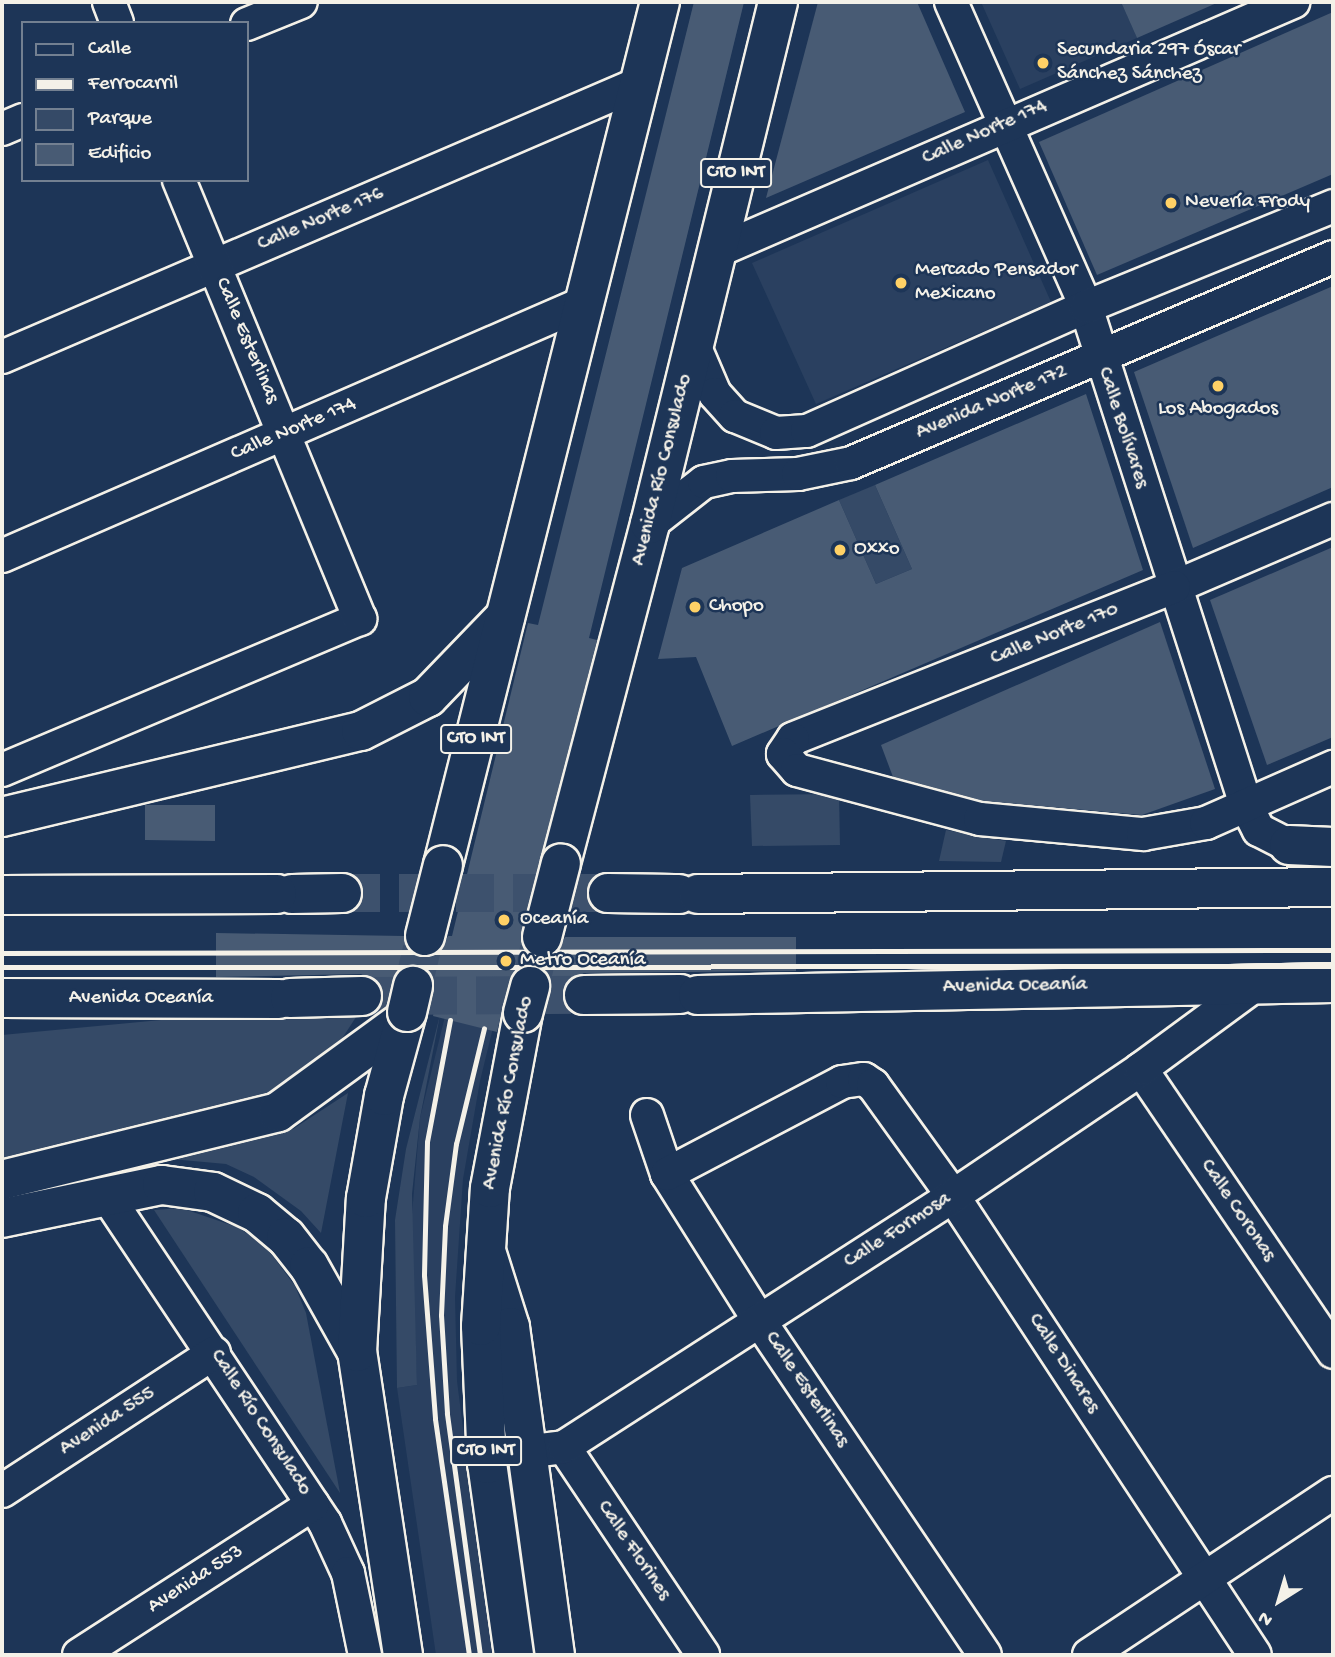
<!DOCTYPE html>
<meta charset="utf-8">
<style>
body{margin:0}
#map{position:relative;width:1335px;height:1657px;overflow:hidden;background:#1d3557;font-family:"Gochi Hand",sans-serif}
div>[style]{position:absolute}
[style*='--x']{left:calc(var(--x)*1px);top:calc(var(--y)*1px);width:calc(var(--w)*1px);rotate:calc(var(--a)*1deg)}
.built>*{inset:0;background:#2a4060}
.green>*{inset:0;background:#354a67}
.building>*{inset:0;background:#485b74}
.highway-tunnel>*{height:38px;margin-top:-19px;transform-origin:0;background:repeating-linear-gradient(90deg,#3d516d 0 38px,transparent 0 57px)}
.roads{filter:drop-shadow(2px 0 #f4f1e8) drop-shadow(-2px 0 #f4f1e8) drop-shadow(0 2px #f4f1e8) drop-shadow(0 -2px #f4f1e8)}
.minor>*{height:32px;margin:-16px;padding:0 16px;transform-origin:16px;border-radius:16px;background:#1d3557}
.major>*{height:38px;margin:-19px;padding:0 19px;transform-origin:19px;border-radius:19px;background:#1d3557}
.highway>*{height:38px;margin:-19px;padding:0 19px;transform-origin:19px;border-radius:19px;background:#1d3557}
.rail>*{height:5px;margin:-2.5px;padding:0 2.5px;transform-origin:2.5px;border-radius:2.5px;background:#f4f1e8}
.bridges{filter:drop-shadow(2px 0 #f4f1e8) drop-shadow(-2px 0 #f4f1e8) drop-shadow(0 2px #f4f1e8) drop-shadow(0 -2px #f4f1e8)}
.highway-bridge>*{height:38px;margin:-19px;padding:0 19px;transform-origin:19px;border-radius:19px;background:#1d3557}
.dots>*{width:19px;height:19px;translate:-50% -50%;box-sizing:border-box;border:4px solid #1d3557;border-radius:50%}
span{translate:-50% -50%;white-space:nowrap;text-align:center;line-height:1.15;-webkit-text-stroke:5px #1d3557;paint-order:stroke}
.shield-label span{padding:2px 5px;background:#1d3557;border:2px solid;border-radius:5px;-webkit-text-stroke-width:0}
.shield-label{font-size:19px;color:#f4f1e8;font-weight:700}
.poi-label{font-size:21px;color:#f4f1e8}
.left{translate:0 -50%;text-align:left}
.street-label{font-size:21px;color:#f4f1e8}
.frame{position:absolute;inset:0;border:4px solid #f4f1e8;pointer-events:none}
.legend{position:absolute;left:21px;top:21px;width:228px;height:161px;box-sizing:border-box;background:#1d3557;border:2px solid #738091;margin:0;padding:9px 12px;list-style:none;font-size:21px;color:#f4f1e8}
.legend li{display:flex;align-items:center;gap:14px;height:35px}
.legend b{width:35px;border:2px solid #738091}
.north{position:absolute;left:1244px;top:1566px;width:70px;height:70px;-webkit-text-stroke:5px #1d3557;paint-order:stroke;rotate:217deg;font-size:19px;font-weight:700;line-height:28px;text-align:center;color:#f4f1e8}
.north::after{content:'';display:block;margin:auto;width:24px;height:32px;background:#f4f1e8;clip-path:polygon(50% 0,100% 100%,50% 72%,0 100%)}
</style>
<div id="map">
<div class="built">
<i style="clip-path:polygon(694px 2px,744px 2px,480px 1081px,463px 1179px,455px 1297px,457px 1381px,492px 1655px,436px 1655px,397px 1388px,417px 1385px,411px 1227px,420px 1118px)"></i>
<i style="clip-path:polygon(981px 2px,1121px 2px,1137px 38px,1020px 89px)"></i>
<i style="clip-path:polygon(988px 160px,1051px 302px,816px 404px,752px 263px)"></i>
</div>
<div class="green">
<i style="clip-path:polygon(875px 485px,912px 569px,876px 584px,839px 500px)"></i>
<i style="clip-path:polygon(839px 794px,840px 845px,752px 846px,750px 795px)"></i>
<i style="clip-path:polygon(946px 830px,1006px 841px,1001px 862px,939px 861px)"></i>
<i style="clip-path:polygon(360px 1011px,326px 1063px,282px 1092px,2px 1162px,2px 1035px,161px 1020px)"></i>
<i style="clip-path:polygon(440px 1015px,420px 1118px,412px 1194px,417px 1385px,397px 1388px,395px 1220px,406px 1149px)"></i>
<i style="clip-path:polygon(348px 1093px,321px 1233px,301px 1211px,254px 1177px,226px 1164px,171px 1159px,293px 1129px)"></i>
<i style="clip-path:polygon(181px 1208px,237px 1227px,264px 1244px,295px 1286px,306px 1313px,340px 1493px,154px 1210px)"></i>
</div>
<div class="building">
<i style="clip-path:polygon(694px 2px,744px 2px,589px 638px,597px 640px,521px 942px,527px 953px,547px 958px,558px 952px,565px 937px,796px 937px,796px 971px,584px 973px,564px 986px,551px 986px,545px 970px,525px 965px,509px 980px,497px 1032px,433px 1016px,440px 986px,434px 986px,428px 971px,417px 965px,398px 971px,391px 986px,381px 986px,361px 974px,216px 977px,216px 933px,404px 936px,409px 951px,420px 957px,440px 952px,448px 936px,452px 936px,528px 623px,538px 625px)"></i>
<i style="clip-path:polygon(818px 2px,917px 2px,965px 112px,766px 198px)"></i>
<i style="clip-path:polygon(1121px 2px,1219px 2px,1137px 38px)"></i>
<i style="clip-path:polygon(1333px 12px,1333px 174px,1097px 275px,1039px 142px)"></i>
<i style="clip-path:polygon(1333px 286px,1333px 487px,1193px 548px,1134px 372px)"></i>
<i style="clip-path:polygon(1086px 394px,1143px 570px,732px 746px,696px 657px,658px 659px,682px 568px,839px 500px,876px 584px,912px 569px,875px 485px)"></i>
<i style="clip-path:polygon(1333px 547px,1333px 737px,1267px 765px,1210px 600px)"></i>
<i style="clip-path:polygon(1160px 622px,1215px 789px,1142px 815px,983px 801px,893px 777px,881px 745px)"></i>
<i style="clip-path:polygon(145px 805px,215px 805px,215px 841px,145px 840px)"></i>
</div>
<div class="highway-tunnel">
<i style="--x:342;--y:893;--w:266;--a:0"></i>
<i style="--x:413;--y:986;--w:51;--a:-76.5"></i>
<i style="--x:530;--y:986;--w:50;--a:-76.2"></i>
<i style="--x:362;--y:996;--w:222;--a:-0.3"></i>
</div>
<div class="roads">
<div class="minor">
<i style="--x:109;--y:2;--w:22;--a:69"></i>
<i style="--x:951;--y:2;--w:334;--a:66.1"></i>
<i style="--x:1086;--y:307;--w:523;--a:72.19"></i>
<i style="--x:1246;--y:805;--w:28;--a:63"></i>
<i style="--x:1259;--y:830;--w:34;--a:27"></i>
<i style="--x:247;--y:24;--w:58;--a:-22.2"></i>
<i style="--x:2;--y:129;--w:23;--a:-23"></i>
<i style="--x:717;--y:251;--w:628;--a:-23.38"></i>
<i style="--x:694;--y:345;--w:53;--a:66.8"></i>
<i style="--x:715;--y:394;--w:30;--a:48"></i>
<i style="--x:735;--y:416;--w:44;--a:22.5"></i>
<i style="--x:776;--y:433;--w:31;--a:-4"></i>
<i style="--x:807;--y:431;--w:305;--a:-24"></i>
<i style="--x:1086;--y:307;--w:267;--a:-22.2"></i>
<i style="--x:2;--y:357;--w:694;--a:-23.24"></i>
<i style="--x:1333;--y:519;--w:173;--a:156.8"></i>
<i style="--x:1174;--y:587;--w:410;--a:158.3"></i>
<i style="--x:793;--y:739;--w:18;--a:124"></i>
<i style="--x:783;--y:754;--w:21;--a:49"></i>
<i style="--x:797;--y:770;--w:189;--a:15"></i>
<i style="--x:980;--y:819;--w:164;--a:5.3"></i>
<i style="--x:1143;--y:834;--w:64;--a:-9.9"></i>
<i style="--x:1206;--y:823;--w:139;--a:-23.8"></i>
<i style="--x:650;--y:524;--w:68;--a:-37.9"></i>
<i style="--x:704;--y:482;--w:29;--a:-12"></i>
<i style="--x:732;--y:476;--w:66;--a:-1.7"></i>
<i style="--x:798;--y:474;--w:54;--a:-11.7"></i>
<i style="--x:851;--y:463;--w:524;--a:-23.14"></i>
<i style="--x:2;--y:556;--w:637;--a:-23.51"></i>
<i style="--x:2;--y:770;--w:389;--a:-22.9"></i>
<i style="--x:360;--y:619;--w:475;--a:-112.4"></i>
<i style="--x:1141;--y:1069;--w:342;--a:55.8"></i>
<i style="--x:647;--y:1115;--w:62;--a:71.3"></i>
<i style="--x:667;--y:1174;--w:173;--a:57.8"></i>
<i style="--x:759;--y:1320;--w:404;--a:56"></i>
<i style="--x:667;--y:1174;--w:198;--a:-27.7"></i>
<i style="--x:842;--y:1082;--w:22;--a:-8"></i>
<i style="--x:864;--y:1079;--w:11;--a:34"></i>
<i style="--x:873;--y:1085;--w:137;--a:54.2"></i>
<i style="--x:953;--y:1196;--w:549;--a:56.66"></i>
<i style="--x:115;--y:1208;--w:379;--a:56.3"></i>
<i style="--x:325;--y:1523;--w:55;--a:65.3"></i>
<i style="--x:348;--y:1573;--w:84;--a:78.3"></i>
<i style="--x:564;--y:1447;--w:250;--a:56.2"></i>
<i style="--x:524;--y:1452;--w:40;--a:-7.1"></i>
<i style="--x:564;--y:1447;--w:463;--a:-32.8"></i>
<i style="--x:953;--y:1196;--w:227;--a:-34"></i>
<i style="--x:1141;--y:1069;--w:145;--a:-36.3"></i>
<i style="--x:2;--y:1491;--w:253;--a:-33.1"></i>
<i style="--x:79;--y:1655;--w:278;--a:-32.8"></i>
<i style="--x:1089;--y:1655;--w:293;--a:-33.6"></i>
</div>
<div class="major">
<i style="--x:1289;--y:845;--w:44;--a:2.6"></i>
<i style="--x:486;--y:1251;--w:80;--a:72.5"></i>
<i style="--x:510;--y:1327;--w:331;--a:82.2"></i>
</div>
<div class="highway">
<i style="--x:2;--y:817;--w:369;--a:-13.5"></i>
<i style="--x:361;--y:731;--w:75;--a:-26.9"></i>
<i style="--x:428;--y:697;--w:111;--a:-46.1"></i>
<i style="--x:561;--y:863;--w:350;--a:-75.3"></i>
<i style="--x:650;--y:524;--w:537;--a:-76.22"></i>
<i style="--x:443;--y:865;--w:890;--a:-75.89"></i>
<i style="--x:608;--y:893;--w:71;--a:0.8"></i>
<i style="--x:292;--y:894;--w:50;--a:-1.1"></i>
<i style="--x:698;--y:894;--w:635;--a:-0.63"></i>
<i style="--x:2;--y:895;--w:275;--a:-0.2"></i>
<i style="--x:584;--y:995;--w:96;--a:-0.6"></i>
<i style="--x:698;--y:995;--w:635;--a:-1.08"></i>
<i style="--x:2;--y:998;--w:277;--a:0.2"></i>
<i style="--x:290;--y:998;--w:72;--a:-1.6"></i>
<i style="--x:2;--y:1180;--w:284;--a:-13.8"></i>
<i style="--x:278;--y:1112;--w:156;--a:-36.1"></i>
<i style="--x:2;--y:1218;--w:163;--a:-11.7"></i>
<i style="--x:162;--y:1185;--w:51;--a:7.8"></i>
<i style="--x:213;--y:1192;--w:49;--a:25.5"></i>
<i style="--x:257;--y:1213;--w:38;--a:40"></i>
<i style="--x:286;--y:1237;--w:37;--a:52"></i>
<i style="--x:309;--y:1266;--w:96;--a:60.8"></i>
<i style="--x:403;--y:1655;--w:306;--a:-98.6"></i>
<i style="--x:357;--y:1352;--w:154;--a:-86.7"></i>
<i style="--x:366;--y:1198;--w:104;--a:-80"></i>
<i style="--x:384;--y:1096;--w:87;--a:-74.7"></i>
<i style="--x:514;--y:1655;--w:193;--a:-98"></i>
<i style="--x:487;--y:1464;--w:138;--a:-92.5"></i>
<i style="--x:481;--y:1326;--w:138;--a:-86.3"></i>
<i style="--x:490;--y:1188;--w:178;--a:-79.3"></i>
</div>
</div>
<div class="rail">
<i style="--x:2;--y:953;--w:1331;--a:-0.13"></i>
<i style="--x:2;--y:967;--w:1331;--a:-0.04"></i>
<i style="--x:450;--y:1020;--w:124;--a:100.7"></i>
<i style="--x:427;--y:1142;--w:133;--a:91.3"></i>
<i style="--x:424;--y:1275;--w:144;--a:85.6"></i>
<i style="--x:435;--y:1419;--w:238;--a:81.8"></i>
<i style="--x:480;--y:1655;--w:244;--a:-97.8"></i>
<i style="--x:447;--y:1413;--w:98;--a:-93.5"></i>
<i style="--x:441;--y:1315;--w:89;--a:-87.4"></i>
<i style="--x:445;--y:1226;--w:83;--a:-82.4"></i>
<i style="--x:456;--y:1144;--w:119;--a:-76.4"></i>
</div>
<div class="bridges">
<div class="highway-bridge">
<i style="--x:425;--y:936;--w:73;--a:-75.8"></i>
<i style="--x:542;--y:937;--w:76;--a:-75.6"></i>
<i style="--x:407;--y:1012;--w:27;--a:-77"></i>
<i style="--x:523;--y:1013;--w:28;--a:-75"></i>
</div>
</div>
<div class="dots">
<i style="left:1043px;top:63px;background:#ffd166"></i>
<i style="left:1171px;top:203px;background:#ffd166"></i>
<i style="left:901px;top:283px;background:#ffd166"></i>
<i style="left:1218px;top:386px;background:#ffd166"></i>
<i style="left:840px;top:550px;background:#ffd166"></i>
<i style="left:695px;top:607px;background:#ffd166"></i>
<i style="left:504px;top:920px;background:#ffd166"></i>
<i style="left:506px;top:961px;background:#ffd166"></i>
</div>
<div class="shield-label">
<span style="left:736px;top:173px">CTO INT</span>
<span style="left:476px;top:739px">CTO INT</span>
<span style="left:486px;top:1451px">CTO INT</span>
</div>
<div class="poi-label">
<span class="left" style="left:1057px;top:63px">Secundaria 297 Óscar<br>Sánchez Sánchez</span>
<span class="left" style="left:1185px;top:203px">Nevería Frody</span>
<span class="left" style="left:915px;top:283px">Mercado Pensador<br>Mexicano</span>
<span style="left:1218px;top:410px">Los Abogados</span>
<span class="left" style="left:854px;top:550px">Oxxo</span>
<span class="left" style="left:709px;top:607px">Chopo</span>
<span class="left" style="left:520px;top:920px">Oceanía</span>
<span class="left" style="left:520px;top:961px">Metro Oceanía</span>
</div>
<div class="street-label">
<span style="left:985px;top:133px;rotate:-24deg">Calle Norte 174</span>
<span style="left:321px;top:220px;rotate:-23deg">Calle Norte 176</span>
<span style="left:246px;top:341px;rotate:67deg">Calle Esterlinas</span>
<span style="left:992px;top:403px;rotate:-23deg">Avenida Norte 172</span>
<span style="left:1122px;top:428px;rotate:72deg">Calle Bolívares</span>
<span style="left:294px;top:430px;rotate:-23deg">Calle Norte 174</span>
<span style="left:663px;top:470px;rotate:-76deg">Avenida Río Consulado</span>
<span style="left:1055px;top:635px;rotate:-22deg">Calle Norte 170</span>
<span style="left:1015px;top:987px;rotate:-1deg">Avenida Oceanía</span>
<span style="left:141px;top:999px">Avenida Oceanía</span>
<span style="left:509px;top:1093px;rotate:-79deg">Avenida Río Consulado</span>
<span style="left:1237px;top:1211px;rotate:56deg">Calle Coronas</span>
<span style="left:898px;top:1231px;rotate:-33deg">Calle Formosa</span>
<span style="left:1063px;top:1364px;rotate:57deg">Calle Dinares</span>
<span style="left:806px;top:1390px;rotate:56deg">Calle Esterlinas</span>
<span style="left:108px;top:1422px;rotate:-33deg">Avenida 555</span>
<span style="left:260px;top:1423px;rotate:57deg">Calle Río Consulado</span>
<span style="left:633px;top:1551px;rotate:56deg">Calle Florines</span>
<span style="left:196px;top:1580px;rotate:-33deg">Avenida 553</span>
</div>
<div class="frame"></div>
<ul class="legend">
<li><b style="height:9px;background:#1d3557"></b>Calle</li>
<li><b style="height:9px;background:#f4f1e8"></b>Ferrocarril</li>
<li><b style="height:19px;background:#354a67"></b>Parque</li>
<li><b style="height:19px;background:#485b74"></b>Edificio</li>
</ul>
<div class="north">N</div>
</div>
